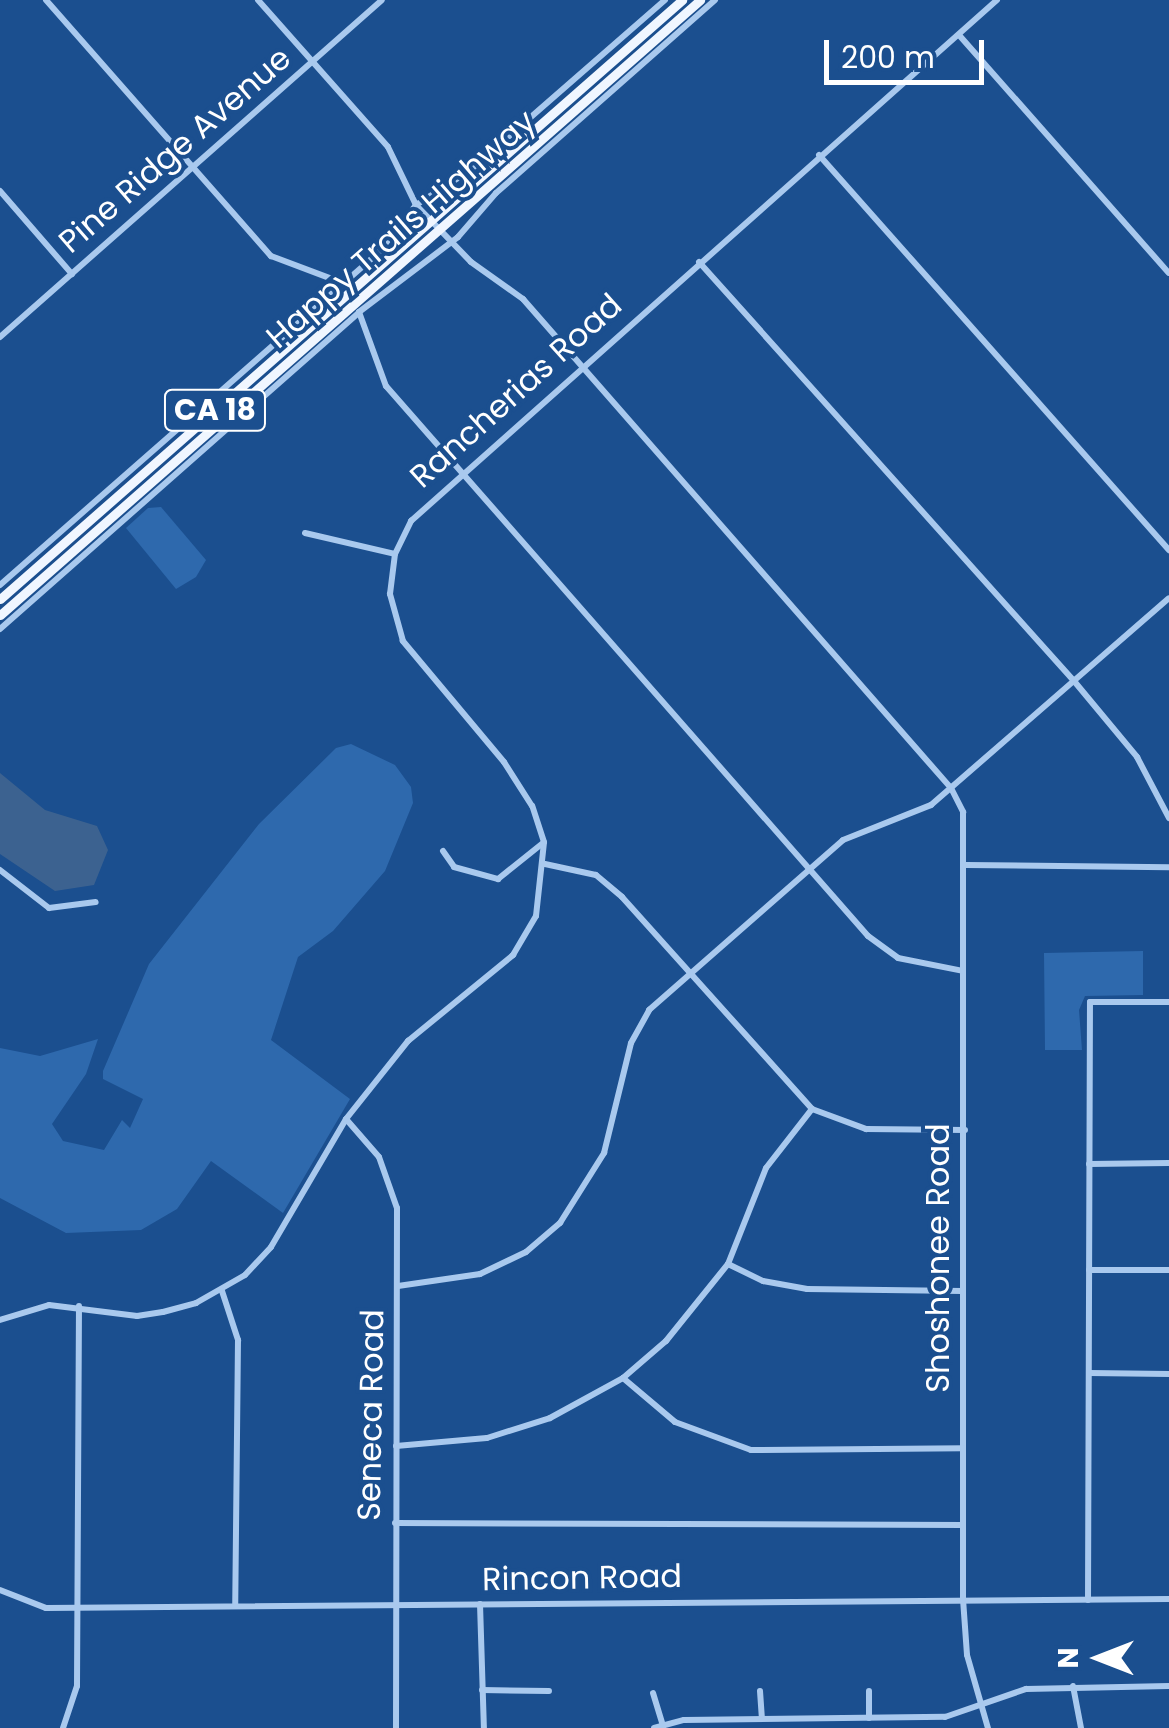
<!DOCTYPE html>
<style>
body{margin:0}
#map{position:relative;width:1169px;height:1728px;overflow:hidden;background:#1b4f8f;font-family:Poppins,sans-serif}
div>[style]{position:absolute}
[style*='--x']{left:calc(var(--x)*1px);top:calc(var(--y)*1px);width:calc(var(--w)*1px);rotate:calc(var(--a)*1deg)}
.green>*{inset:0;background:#2e69ad}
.water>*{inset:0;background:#3c6290}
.minor>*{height:6px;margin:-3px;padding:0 3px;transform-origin:3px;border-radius:3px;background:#a9c9ee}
.major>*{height:9px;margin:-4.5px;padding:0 4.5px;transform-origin:4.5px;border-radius:4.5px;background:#f0f6ff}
span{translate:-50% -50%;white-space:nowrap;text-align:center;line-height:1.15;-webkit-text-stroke:8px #1b4f8f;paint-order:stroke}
.shield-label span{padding:2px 8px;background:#1b4f8f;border:2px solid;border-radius:8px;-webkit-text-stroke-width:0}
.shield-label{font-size:30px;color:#fff;font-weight:700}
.street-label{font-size:32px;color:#fff}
.north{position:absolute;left:1049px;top:1608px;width:100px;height:100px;-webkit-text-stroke:8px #1b4f8f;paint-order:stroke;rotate:270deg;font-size:28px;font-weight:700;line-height:40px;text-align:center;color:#fff}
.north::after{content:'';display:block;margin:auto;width:35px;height:45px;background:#fff;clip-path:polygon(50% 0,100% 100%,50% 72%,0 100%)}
.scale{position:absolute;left:824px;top:40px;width:160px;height:45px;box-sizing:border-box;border:5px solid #fff;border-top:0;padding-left:12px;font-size:30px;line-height:35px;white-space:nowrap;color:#fff;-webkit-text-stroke:8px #1b4f8f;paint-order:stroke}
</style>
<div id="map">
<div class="green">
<i style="clip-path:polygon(161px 507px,206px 560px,196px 577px,176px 589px,126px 528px,148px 508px)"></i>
<i style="clip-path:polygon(351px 744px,395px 765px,411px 787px,413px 803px,385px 871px,333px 931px,298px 957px,271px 1040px,350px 1099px,283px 1213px,211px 1161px,177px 1209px,141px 1230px,66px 1233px,0 1198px,0 1048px,40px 1056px,98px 1039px,86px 1074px,52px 1124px,63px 1141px,104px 1150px,122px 1120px,130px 1128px,143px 1099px,103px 1079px,103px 1071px,149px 964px,259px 824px,336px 748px)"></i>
<i style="clip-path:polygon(1143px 951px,1143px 995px,1085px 996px,1079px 1010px,1082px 1050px,1045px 1050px,1044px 953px)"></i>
</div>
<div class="water">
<i style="clip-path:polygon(0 773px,45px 810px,97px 826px,108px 850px,94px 885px,55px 891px,0 854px)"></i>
</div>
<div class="minor">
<i style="--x:46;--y:0;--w:341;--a:48.7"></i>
<i style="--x:271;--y:256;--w:77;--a:20.6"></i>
<i style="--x:258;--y:0;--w:196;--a:48.5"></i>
<i style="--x:388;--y:147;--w:64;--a:64.2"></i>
<i style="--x:416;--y:205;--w:79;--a:46"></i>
<i style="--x:471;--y:262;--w:64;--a:35.4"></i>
<i style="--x:523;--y:299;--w:650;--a:48.81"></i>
<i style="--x:951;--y:788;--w:27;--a:63"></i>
<i style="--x:963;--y:812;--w:787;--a:90"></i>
<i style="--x:963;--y:1599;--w:56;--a:85.9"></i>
<i style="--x:967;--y:1655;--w:76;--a:74"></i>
<i style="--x:959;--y:35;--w:317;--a:48.6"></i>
<i style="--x:819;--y:155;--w:528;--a:48.46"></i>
<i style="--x:0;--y:191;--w:110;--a:49.1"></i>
<i style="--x:699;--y:262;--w:562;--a:48.17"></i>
<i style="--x:1074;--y:681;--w:99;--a:50.3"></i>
<i style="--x:1137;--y:757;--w:69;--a:62.3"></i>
<i style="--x:359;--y:312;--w:79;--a:70"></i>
<i style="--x:386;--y:386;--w:731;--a:48.77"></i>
<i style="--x:868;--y:936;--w:37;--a:36"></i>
<i style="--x:898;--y:958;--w:66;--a:11.3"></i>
<i style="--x:0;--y:337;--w:509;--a:-41.42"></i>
<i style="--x:305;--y:533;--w:92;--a:13.1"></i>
<i style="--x:0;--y:585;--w:503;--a:-41.29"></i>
<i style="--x:378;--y:253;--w:61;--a:-51.6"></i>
<i style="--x:416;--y:205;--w:63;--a:-32.7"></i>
<i style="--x:469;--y:171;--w:260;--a:-41.1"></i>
<i style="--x:0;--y:629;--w:479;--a:-41.4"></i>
<i style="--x:359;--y:312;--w:124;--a:-37.1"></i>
<i style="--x:458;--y:237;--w:58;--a:-49.2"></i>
<i style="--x:496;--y:193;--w:292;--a:-41.4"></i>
<i style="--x:443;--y:851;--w:19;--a:55"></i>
<i style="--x:454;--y:867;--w:46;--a:15.3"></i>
<i style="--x:498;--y:879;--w:58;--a:-38.7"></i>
<i style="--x:545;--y:864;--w:52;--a:12.2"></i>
<i style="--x:596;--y:875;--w:34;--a:40"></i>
<i style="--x:622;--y:897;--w:285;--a:48.1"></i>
<i style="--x:812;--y:1109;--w:58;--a:20.3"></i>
<i style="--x:866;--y:1129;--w:99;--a:0.6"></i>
<i style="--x:966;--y:865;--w:203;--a:0.6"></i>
<i style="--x:0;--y:870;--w:62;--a:37.8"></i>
<i style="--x:49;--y:908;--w:47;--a:-7.3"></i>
<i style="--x:346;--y:1119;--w:50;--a:49"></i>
<i style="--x:379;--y:1157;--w:54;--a:70.6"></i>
<i style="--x:397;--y:1208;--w:520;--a:90.11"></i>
<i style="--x:1089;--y:1164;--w:80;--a:-0.7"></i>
<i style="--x:728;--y:1264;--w:39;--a:26"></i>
<i style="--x:763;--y:1281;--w:45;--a:10.3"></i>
<i style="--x:807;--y:1289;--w:155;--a:0.7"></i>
<i style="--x:1089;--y:1270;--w:80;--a:0"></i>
<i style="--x:398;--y:1286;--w:83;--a:-8.3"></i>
<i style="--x:480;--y:1274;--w:51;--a:-25.6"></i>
<i style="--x:526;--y:1252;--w:45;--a:-40.5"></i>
<i style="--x:560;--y:1223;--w:83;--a:-57.8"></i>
<i style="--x:604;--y:1153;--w:113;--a:-76.2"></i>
<i style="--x:631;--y:1043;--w:38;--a:-61"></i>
<i style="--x:649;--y:1010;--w:258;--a:-41.2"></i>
<i style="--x:843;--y:840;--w:95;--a:-21.7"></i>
<i style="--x:931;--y:805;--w:315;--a:-41"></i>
<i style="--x:222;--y:1291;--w:52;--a:71.9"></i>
<i style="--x:238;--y:1340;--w:265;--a:90.6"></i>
<i style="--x:0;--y:1320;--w:51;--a:-17"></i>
<i style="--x:49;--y:1305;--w:89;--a:7.1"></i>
<i style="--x:137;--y:1316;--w:26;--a:-9"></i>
<i style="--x:163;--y:1312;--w:34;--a:-15"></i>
<i style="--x:196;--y:1303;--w:56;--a:-29.7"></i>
<i style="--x:245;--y:1275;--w:38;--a:-47"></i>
<i style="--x:271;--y:1247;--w:148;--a:-59.6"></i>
<i style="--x:346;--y:1119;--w:100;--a:-51.5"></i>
<i style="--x:408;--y:1041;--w:136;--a:-39.3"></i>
<i style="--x:513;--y:955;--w:45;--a:-59.5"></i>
<i style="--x:536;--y:916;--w:74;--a:-83.8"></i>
<i style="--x:544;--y:842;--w:38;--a:-108"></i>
<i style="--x:532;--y:806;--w:52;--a:-122.5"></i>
<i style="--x:504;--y:762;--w:158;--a:-129.9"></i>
<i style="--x:403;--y:641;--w:49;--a:-105.5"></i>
<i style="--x:390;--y:594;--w:40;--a:-82.9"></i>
<i style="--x:395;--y:554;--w:37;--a:-64"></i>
<i style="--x:411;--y:521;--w:784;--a:-41.64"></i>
<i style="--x:1089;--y:1373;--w:80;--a:0.7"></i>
<i style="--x:623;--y:1378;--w:68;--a:40.2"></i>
<i style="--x:675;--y:1422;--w:81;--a:20.2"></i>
<i style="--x:751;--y:1450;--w:212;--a:-0.5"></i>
<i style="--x:396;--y:1446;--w:91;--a:-5"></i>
<i style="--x:487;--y:1438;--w:66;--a:-17.6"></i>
<i style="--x:550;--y:1418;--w:83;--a:-28.7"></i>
<i style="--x:623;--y:1378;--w:57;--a:-40.7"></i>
<i style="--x:666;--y:1341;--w:99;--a:-51.2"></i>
<i style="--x:728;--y:1264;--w:103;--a:-68.4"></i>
<i style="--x:766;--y:1168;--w:75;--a:-52.1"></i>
<i style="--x:395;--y:1523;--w:568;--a:0.2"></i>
<i style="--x:0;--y:1590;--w:49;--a:21.4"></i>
<i style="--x:46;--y:1608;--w:1123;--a:-0.46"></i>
<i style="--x:1088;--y:1600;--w:598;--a:-89.81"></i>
<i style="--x:1090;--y:1002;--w:79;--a:0"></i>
<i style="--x:480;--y:1604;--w:124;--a:88.2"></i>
<i style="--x:1073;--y:1686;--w:43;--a:79.2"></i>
<i style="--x:482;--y:1690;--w:67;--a:0.9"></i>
<i style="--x:760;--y:1691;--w:26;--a:86"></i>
<i style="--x:869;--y:1691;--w:27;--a:90"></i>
<i style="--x:653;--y:1693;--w:34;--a:73"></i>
<i style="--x:63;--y:1728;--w:44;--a:-71.6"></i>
<i style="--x:77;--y:1686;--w:380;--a:-89.7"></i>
<i style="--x:654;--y:1728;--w:31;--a:-15"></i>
<i style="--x:684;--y:1720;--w:261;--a:-0.7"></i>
<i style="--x:945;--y:1717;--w:86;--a:-19.1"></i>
<i style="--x:1026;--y:1689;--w:143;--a:-1.2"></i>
</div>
<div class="major">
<i style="--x:0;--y:599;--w:908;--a:-41.29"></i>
<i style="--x:0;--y:615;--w:932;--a:-41.3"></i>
</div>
<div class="shield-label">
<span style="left:215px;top:410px">CA 18</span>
</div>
<div class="street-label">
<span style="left:175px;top:150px;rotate:-41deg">Pine Ridge Avenue</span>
<span style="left:401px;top:229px;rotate:-41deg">Happy Trails Highway</span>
<span style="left:516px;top:391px;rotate:-42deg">Rancherias Road</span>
<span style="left:938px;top:1258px;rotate:-90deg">Shoshonee Road</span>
<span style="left:371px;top:1415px;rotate:-89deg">Seneca Road</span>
<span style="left:582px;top:1578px;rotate:-1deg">Rincon Road</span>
</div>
<div class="north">N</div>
<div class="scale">200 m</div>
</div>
